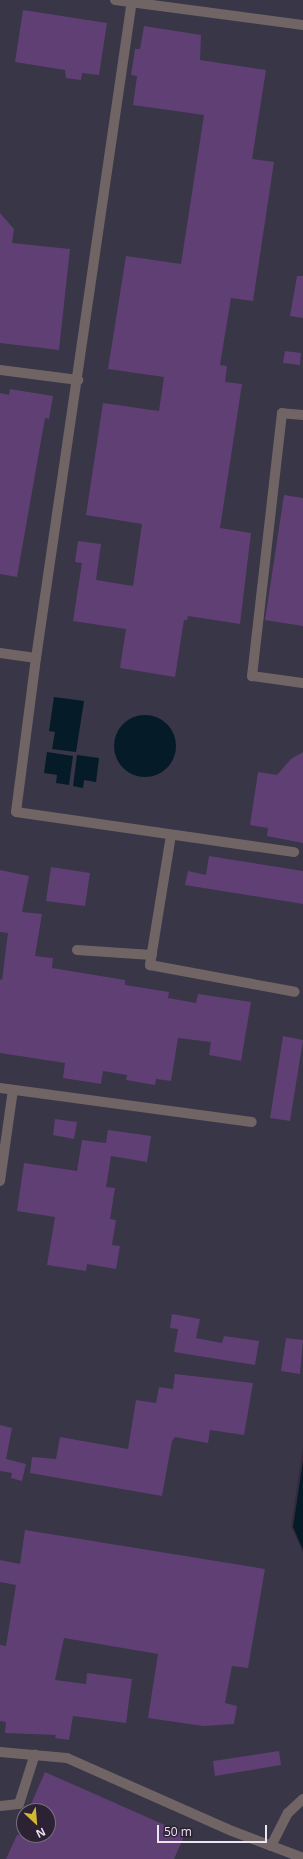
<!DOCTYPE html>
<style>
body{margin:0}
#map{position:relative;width:303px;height:1859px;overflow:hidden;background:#362b3e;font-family:"Open Sans",sans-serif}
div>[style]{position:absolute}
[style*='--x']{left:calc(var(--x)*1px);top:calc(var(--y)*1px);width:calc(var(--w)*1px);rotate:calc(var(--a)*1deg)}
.industrial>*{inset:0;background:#383647}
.water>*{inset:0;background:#051b27}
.round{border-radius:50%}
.building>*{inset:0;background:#603f75}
.minor>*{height:10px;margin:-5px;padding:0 5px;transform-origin:5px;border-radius:5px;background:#716465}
span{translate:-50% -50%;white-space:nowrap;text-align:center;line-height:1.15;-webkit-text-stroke:3.5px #2c2234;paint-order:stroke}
.north{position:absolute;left:16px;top:1803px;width:40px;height:40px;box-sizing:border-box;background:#2c2234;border:1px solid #787080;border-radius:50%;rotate:154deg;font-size:11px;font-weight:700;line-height:16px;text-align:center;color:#ebe4f1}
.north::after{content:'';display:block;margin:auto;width:14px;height:18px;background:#d4b635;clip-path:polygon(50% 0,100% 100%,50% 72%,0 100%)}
.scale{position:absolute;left:157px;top:1825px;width:110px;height:18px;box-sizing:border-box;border:2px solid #ebe4f1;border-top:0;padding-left:5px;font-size:12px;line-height:14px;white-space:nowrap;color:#ebe4f1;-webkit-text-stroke:3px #2c2234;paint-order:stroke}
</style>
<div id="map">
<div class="industrial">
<i style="clip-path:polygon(evenodd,0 0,303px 0,303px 1446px,291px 1526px,303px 1553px,303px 1859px,0 1859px,0 0,24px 1811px,48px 1811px,48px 1835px,24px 1835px,24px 1811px)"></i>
</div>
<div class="water">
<i style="clip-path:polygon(54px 697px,84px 701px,76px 752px,52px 749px,55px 732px,49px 731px)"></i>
<i class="round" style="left:114px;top:715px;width:62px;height:62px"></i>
<i style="clip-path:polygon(47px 752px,73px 756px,69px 785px,56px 783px,57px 775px,44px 773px)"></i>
<i style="clip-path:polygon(77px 755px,99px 758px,96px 782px,84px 780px,83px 788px,73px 786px)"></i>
<i style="clip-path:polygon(303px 1461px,303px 1550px,293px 1527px)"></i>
</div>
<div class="building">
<i style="clip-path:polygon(23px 10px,107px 23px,99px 75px,82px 73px,81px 80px,66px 78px,65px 70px,15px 62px)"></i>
<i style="clip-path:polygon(144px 26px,201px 35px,200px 60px,266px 70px,252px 159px,274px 162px,253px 301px,231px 298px,220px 365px,227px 366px,225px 382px,242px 384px,220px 528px,251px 533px,240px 624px,188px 616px,187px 620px,184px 620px,175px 677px,120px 668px,126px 629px,73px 621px,82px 563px,75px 562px,78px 541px,101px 544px,96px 580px,133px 586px,142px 524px,86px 515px,103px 403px,159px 411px,164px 377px,108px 369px,126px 256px,181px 264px,204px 115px,133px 105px,137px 76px,131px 75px,135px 49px,140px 49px)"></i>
<i style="clip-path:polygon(0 213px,14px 229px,12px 243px,70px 249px,59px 350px,0 343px)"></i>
<i style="clip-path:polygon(297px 276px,303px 276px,303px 318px,290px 316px)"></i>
<i style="clip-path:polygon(285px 351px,301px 353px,300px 365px,283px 363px)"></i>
<i style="clip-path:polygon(10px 389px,53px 396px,49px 419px,45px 418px,17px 577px,0 574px,0 393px,9px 395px)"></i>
<i style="clip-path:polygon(284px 495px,303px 498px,303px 626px,265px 620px)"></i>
<i style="clip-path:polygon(303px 752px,303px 843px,267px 836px,268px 828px,250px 825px,258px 772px,277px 775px,291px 759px)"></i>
<i style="clip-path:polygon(209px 856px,303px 871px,303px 904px,185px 885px,188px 871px,206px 875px)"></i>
<i style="clip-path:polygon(51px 867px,90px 873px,85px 906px,46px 901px)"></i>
<i style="clip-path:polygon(0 870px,29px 876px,22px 912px,42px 914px,35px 956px,53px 958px,52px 968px,125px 980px,125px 985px,169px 992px,168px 998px,196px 1003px,198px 994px,251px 1002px,241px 1061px,209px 1055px,211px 1042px,178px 1038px,171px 1081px,156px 1079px,155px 1085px,126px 1080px,127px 1075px,103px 1071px,101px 1084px,63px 1078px,65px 1063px,0 1053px,0 979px,2px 980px,8px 933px,0 932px)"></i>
<i style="clip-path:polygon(283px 1036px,303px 1040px,290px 1121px,270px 1118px)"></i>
<i style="clip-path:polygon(55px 1119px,77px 1122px,74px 1139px,53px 1135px)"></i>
<i style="clip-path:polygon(108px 1130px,151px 1136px,147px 1162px,111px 1156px,106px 1187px,115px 1188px,110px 1219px,116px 1220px,112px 1245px,120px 1246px,116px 1269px,87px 1264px,86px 1271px,47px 1265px,55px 1217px,17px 1211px,24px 1163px,77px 1171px,82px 1140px,106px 1143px)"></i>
<i style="clip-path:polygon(172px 1314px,200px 1319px,196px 1338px,222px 1343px,224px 1336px,259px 1341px,255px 1365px,174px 1352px,178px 1329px,170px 1328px)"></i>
<i style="clip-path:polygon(286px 1338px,303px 1340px,300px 1374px,281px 1371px)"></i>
<i style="clip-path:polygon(175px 1374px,253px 1383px,244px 1435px,210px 1430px,208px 1443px,175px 1437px,172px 1441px,162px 1496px,30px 1473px,32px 1457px,56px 1459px,60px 1437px,128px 1449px,136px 1400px,156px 1403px,159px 1387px,173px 1389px)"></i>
<i style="clip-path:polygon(0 1425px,12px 1428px,6px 1459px,26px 1464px,22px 1481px,11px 1478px,12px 1473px,0 1471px)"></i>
<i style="clip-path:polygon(25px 1530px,265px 1569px,248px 1668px,232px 1666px,225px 1703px,237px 1706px,234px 1724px,203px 1726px,148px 1718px,158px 1654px,64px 1638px,55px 1680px,86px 1684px,87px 1673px,132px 1679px,126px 1723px,73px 1716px,69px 1740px,55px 1738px,56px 1735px,5px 1733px,6px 1722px,0 1721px,0 1645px,6px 1646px,16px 1585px,0 1582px,0 1560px,20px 1564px)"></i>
<i style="clip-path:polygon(279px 1751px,281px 1765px,215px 1776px,213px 1761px)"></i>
<i style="clip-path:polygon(45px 1772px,185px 1834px,174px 1859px,6px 1859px,17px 1835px,48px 1835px,48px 1811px,28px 1811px)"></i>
</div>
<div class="minor">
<i style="--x:115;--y:0;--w:190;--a:7.6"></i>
<i style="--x:0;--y:370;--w:79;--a:7.3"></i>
<i style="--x:303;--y:415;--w:21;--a:-175"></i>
<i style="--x:282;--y:413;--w:265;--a:96.5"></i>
<i style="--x:252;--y:676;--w:51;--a:7.8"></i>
<i style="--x:0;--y:653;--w:36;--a:8"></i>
<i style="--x:36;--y:658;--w:665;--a:-81.7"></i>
<i style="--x:36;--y:658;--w:155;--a:97.4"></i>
<i style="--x:16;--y:812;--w:281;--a:8.2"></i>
<i style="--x:171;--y:835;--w:132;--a:99.2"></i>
<i style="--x:150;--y:965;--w:147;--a:10.5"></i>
<i style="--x:77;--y:950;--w:75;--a:3.8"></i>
<i style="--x:0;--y:1088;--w:254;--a:7.7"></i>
<i style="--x:0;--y:1181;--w:92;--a:-81.9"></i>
<i style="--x:0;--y:1752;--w:67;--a:5.1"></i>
<i style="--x:67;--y:1758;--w:180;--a:23.9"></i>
<i style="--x:232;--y:1831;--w:76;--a:20.8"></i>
<i style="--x:0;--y:1806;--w:19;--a:-6"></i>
<i style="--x:19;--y:1804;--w:52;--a:-72.3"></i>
<i style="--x:271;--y:1846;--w:37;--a:-63"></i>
<i style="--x:288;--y:1813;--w:21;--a:-43"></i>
</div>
<div class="north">N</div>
<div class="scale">50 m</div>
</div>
